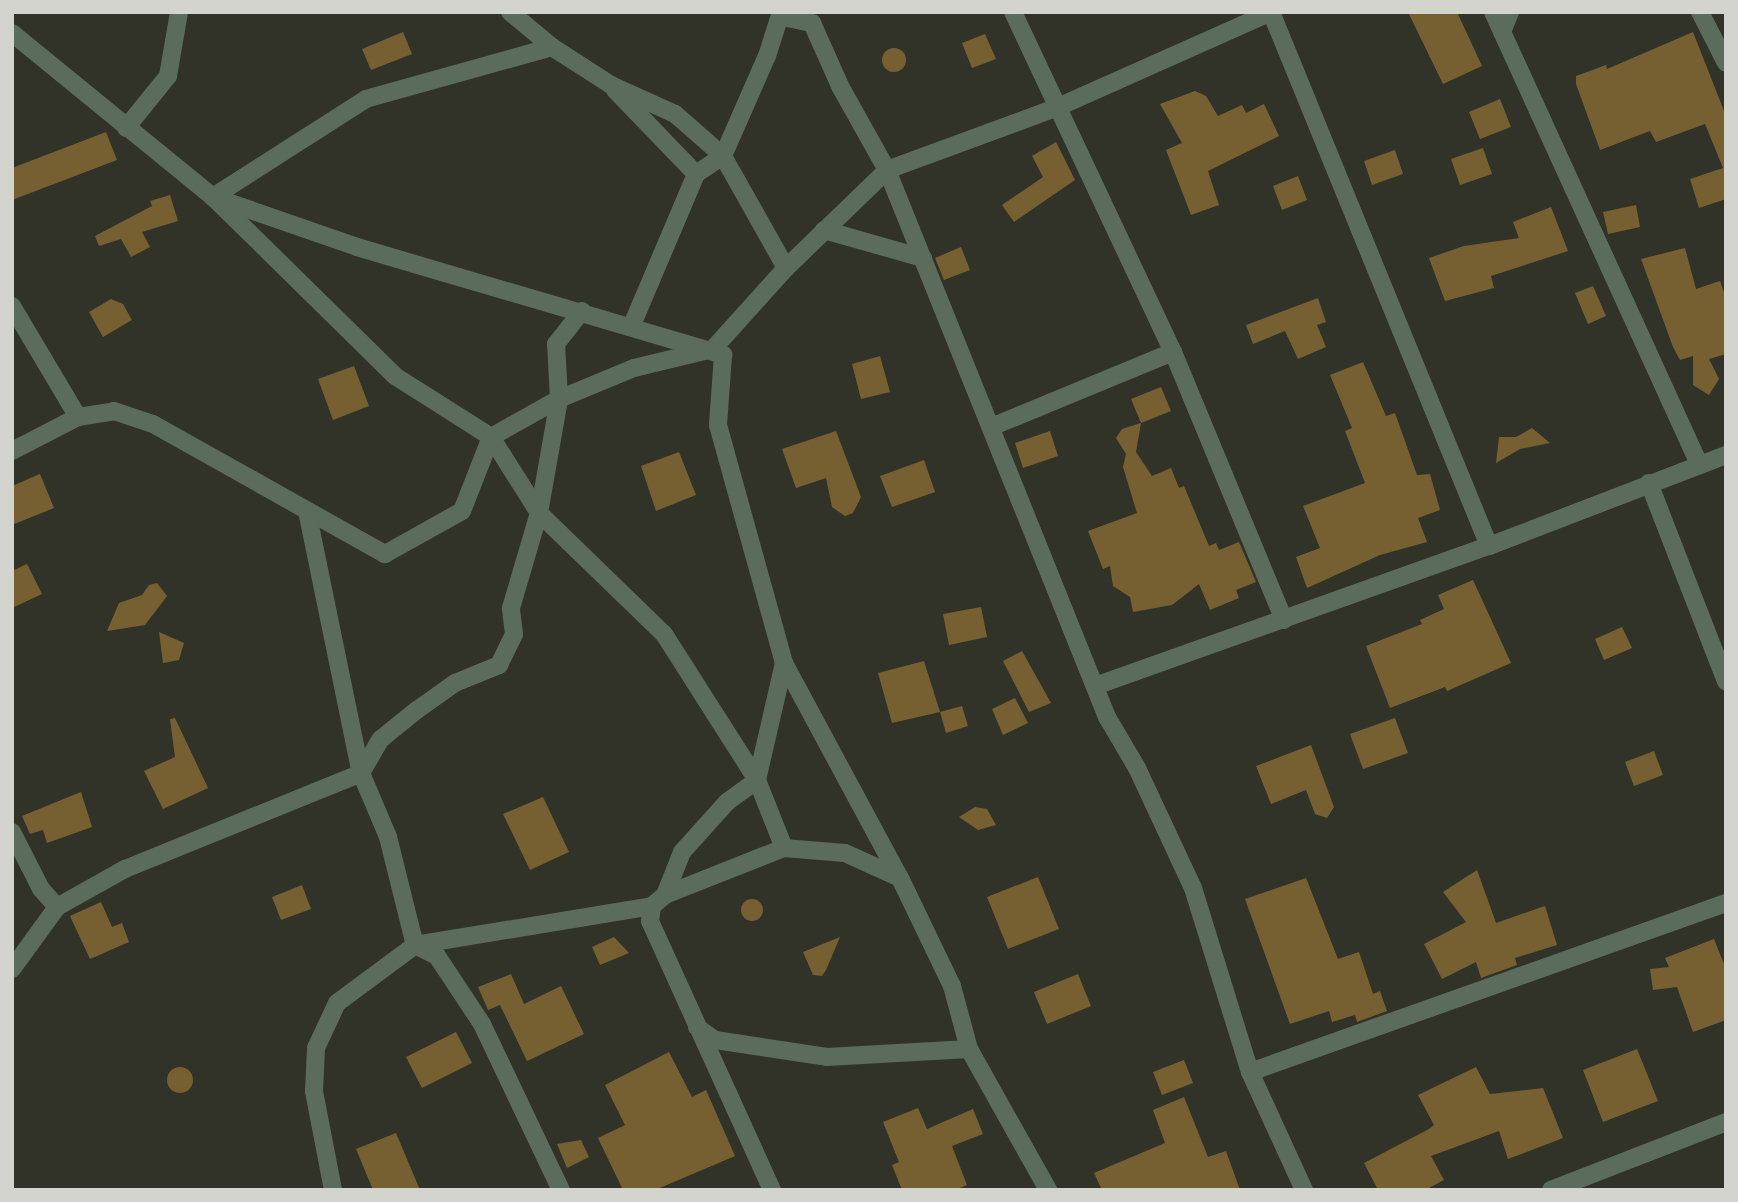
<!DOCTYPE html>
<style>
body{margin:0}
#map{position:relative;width:1738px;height:1202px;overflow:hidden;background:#313329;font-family:"Fira Sans Condensed",sans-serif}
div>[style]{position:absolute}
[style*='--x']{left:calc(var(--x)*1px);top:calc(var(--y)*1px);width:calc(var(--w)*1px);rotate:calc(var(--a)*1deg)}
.building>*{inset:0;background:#766032}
.round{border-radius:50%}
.minor>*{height:18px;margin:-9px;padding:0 9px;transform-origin:9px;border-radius:9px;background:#5b6c5d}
span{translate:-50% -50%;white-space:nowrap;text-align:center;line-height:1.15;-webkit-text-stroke:7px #272920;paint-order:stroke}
.frame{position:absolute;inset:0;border:14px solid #d3d4ce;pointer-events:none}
</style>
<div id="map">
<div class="building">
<i style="clip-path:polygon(1408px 12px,1457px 12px,1482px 66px,1443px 84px)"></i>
<i style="clip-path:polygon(403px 32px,412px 54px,371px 70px,362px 49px)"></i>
<i style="clip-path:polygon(1693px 32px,1726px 116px,1726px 199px,1699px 208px,1690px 179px,1723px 168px,1705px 124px,1656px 142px,1650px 131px,1600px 150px,1576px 84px,1576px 76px,1606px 65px,1607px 69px)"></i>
<i style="clip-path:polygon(985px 34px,996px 59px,972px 68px,962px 43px)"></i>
<i class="round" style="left:882px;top:48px;width:24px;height:24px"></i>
<i style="clip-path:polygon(1195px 91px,1206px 96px,1218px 116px,1242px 105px,1246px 113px,1264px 104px,1279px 136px,1208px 171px,1219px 205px,1191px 215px,1166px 150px,1182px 143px,1160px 104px)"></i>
<i style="clip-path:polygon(1500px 99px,1511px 127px,1480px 139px,1469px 112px)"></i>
<i style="clip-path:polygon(106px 132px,117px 160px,12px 200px,12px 168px)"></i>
<i style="clip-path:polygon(1056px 142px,1075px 180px,1014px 222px,1002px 205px,1043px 177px,1032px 156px)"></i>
<i style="clip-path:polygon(1483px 148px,1492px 174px,1460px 185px,1451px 159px)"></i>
<i style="clip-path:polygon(1395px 150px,1403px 174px,1372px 185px,1364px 161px)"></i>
<i style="clip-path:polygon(1298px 176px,1307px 200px,1282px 210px,1273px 186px)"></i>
<i style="clip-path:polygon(170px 195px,178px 221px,142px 232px,150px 247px,131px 257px,121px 239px,99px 246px,95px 236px,152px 206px,150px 201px)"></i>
<i style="clip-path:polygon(1636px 205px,1640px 227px,1608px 234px,1603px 212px)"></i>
<i style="clip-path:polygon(1551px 207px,1568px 251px,1491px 276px,1494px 288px,1445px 301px,1429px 258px,1464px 246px,1519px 238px,1513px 222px)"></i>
<i style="clip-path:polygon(961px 247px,970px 270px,944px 280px,935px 258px)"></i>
<i style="clip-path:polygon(1685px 248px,1696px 289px,1720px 281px,1726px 298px,1726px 354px,1709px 359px,1719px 379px,1709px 395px,1693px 385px,1693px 356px,1680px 360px,1673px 347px,1641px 259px)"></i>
<i style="clip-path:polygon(1593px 286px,1606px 316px,1588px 324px,1575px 293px)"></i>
<i style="clip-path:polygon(1318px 298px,1326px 322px,1317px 325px,1326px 347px,1298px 359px,1285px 331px,1253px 344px,1246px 325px)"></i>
<i style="clip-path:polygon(111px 299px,123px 304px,132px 320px,103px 337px,89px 312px)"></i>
<i style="clip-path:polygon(880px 356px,890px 392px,861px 399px,852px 364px)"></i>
<i style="clip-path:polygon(1363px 362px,1386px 416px,1395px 413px,1417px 475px,1430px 474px,1440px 510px,1418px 518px,1427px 542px,1380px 555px,1307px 588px,1296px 557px,1320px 548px,1303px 506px,1365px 483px,1345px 431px,1352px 428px,1330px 375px)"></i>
<i style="clip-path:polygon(354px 366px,369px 406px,333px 420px,318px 379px)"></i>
<i style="clip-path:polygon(1161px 387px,1171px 411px,1141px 423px,1136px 452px,1152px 476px,1171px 468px,1179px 488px,1184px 486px,1209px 546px,1216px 543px,1219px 550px,1239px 542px,1256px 582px,1236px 590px,1239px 598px,1210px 610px,1199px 584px,1172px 605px,1133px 612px,1130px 597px,1113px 586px,1110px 566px,1103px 569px,1088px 531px,1137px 513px,1123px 467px,1126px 454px,1116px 438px,1122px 429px,1141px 423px,1131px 399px)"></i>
<i style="clip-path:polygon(1532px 428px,1550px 443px,1520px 449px,1496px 463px,1499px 437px,1516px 437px)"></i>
<i style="clip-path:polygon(836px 431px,861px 497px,853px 513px,845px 516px,832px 507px,826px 478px,796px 488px,782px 449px)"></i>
<i style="clip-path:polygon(1050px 431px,1058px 456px,1023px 468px,1015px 443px)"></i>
<i style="clip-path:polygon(679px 452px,696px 495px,656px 511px,641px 466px)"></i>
<i style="clip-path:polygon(924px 460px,935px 492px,892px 507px,880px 476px)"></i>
<i style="clip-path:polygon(40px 474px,54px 508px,12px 525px,12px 486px)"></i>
<i style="clip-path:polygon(27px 564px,42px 594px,12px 608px,12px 571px)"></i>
<i style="clip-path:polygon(1473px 580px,1511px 663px,1447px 691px,1445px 687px,1390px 708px,1366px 646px,1422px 624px,1420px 620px,1444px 609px,1438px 595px)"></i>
<i style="clip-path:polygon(157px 583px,167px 596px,145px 625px,107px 631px,119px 603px,142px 595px,149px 585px)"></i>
<i style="clip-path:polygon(981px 607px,987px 637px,949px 645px,943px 614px)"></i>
<i style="clip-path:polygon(1622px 627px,1632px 648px,1604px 660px,1595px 639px)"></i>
<i style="clip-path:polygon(159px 632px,184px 643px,179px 660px,163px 663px)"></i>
<i style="clip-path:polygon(1022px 651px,1051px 703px,1029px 712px,1003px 661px)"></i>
<i style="clip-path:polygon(924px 661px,940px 712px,892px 723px,878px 673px)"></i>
<i style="clip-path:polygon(1015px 698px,1028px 723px,1003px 735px,992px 709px)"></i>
<i style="clip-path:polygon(962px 706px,968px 726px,946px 733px,940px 712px)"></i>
<i style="clip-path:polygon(175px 718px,208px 788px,163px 809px,144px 771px,175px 757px,170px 719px)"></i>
<i style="clip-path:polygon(1395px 718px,1408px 753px,1363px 769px,1350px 734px)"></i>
<i style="clip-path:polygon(1311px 745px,1334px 807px,1327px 818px,1315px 814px,1306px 790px,1271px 804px,1256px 766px)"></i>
<i style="clip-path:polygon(1654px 751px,1663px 775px,1634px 786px,1625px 762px)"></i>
<i style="clip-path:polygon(81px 792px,92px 827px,47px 843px,43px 830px,30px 834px,22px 816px)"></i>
<i style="clip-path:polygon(543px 797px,569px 852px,530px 870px,503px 814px)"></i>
<i style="clip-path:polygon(975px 807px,987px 809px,996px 825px,978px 830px,959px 817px)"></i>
<i style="clip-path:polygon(1477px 870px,1496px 923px,1545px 906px,1557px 945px,1515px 958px,1517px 965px,1481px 978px,1476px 962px,1442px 979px,1424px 944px,1466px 922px,1443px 892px)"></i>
<i style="clip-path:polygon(1038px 877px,1059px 929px,1008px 949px,987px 897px)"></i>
<i style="clip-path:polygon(1306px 878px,1338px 959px,1359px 952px,1373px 994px,1380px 991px,1387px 1011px,1357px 1022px,1355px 1015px,1332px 1022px,1329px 1011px,1290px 1024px,1245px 899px)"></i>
<i style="clip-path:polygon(302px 885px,311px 909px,281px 920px,272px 897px)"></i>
<i class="round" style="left:741px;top:899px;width:22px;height:22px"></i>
<i style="clip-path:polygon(101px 902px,112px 927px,122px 923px,129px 942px,90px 959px,70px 916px)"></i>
<i style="clip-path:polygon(614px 937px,629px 953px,600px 965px,592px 947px)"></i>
<i style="clip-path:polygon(840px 937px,826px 970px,822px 976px,813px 975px,803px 952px)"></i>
<i style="clip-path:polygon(1714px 939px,1726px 969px,1726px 1020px,1693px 1032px,1677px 987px,1653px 990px,1650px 969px,1669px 967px,1665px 958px)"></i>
<i style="clip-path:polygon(511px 974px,524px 1004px,561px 986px,584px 1034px,527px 1061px,500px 1005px,488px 1010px,478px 987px)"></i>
<i style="clip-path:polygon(1078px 974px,1091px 1006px,1047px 1024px,1034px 992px)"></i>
<i style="clip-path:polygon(456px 1032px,472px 1063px,422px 1088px,406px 1057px)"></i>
<i style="clip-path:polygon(1637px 1049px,1658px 1101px,1603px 1122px,1583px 1070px)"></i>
<i style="clip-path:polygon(669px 1052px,692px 1097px,706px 1090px,735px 1156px,655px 1190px,623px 1190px,598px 1138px,625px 1125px,605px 1085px)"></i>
<i style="clip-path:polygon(1184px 1060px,1193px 1083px,1162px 1095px,1153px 1072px)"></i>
<i class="round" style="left:167px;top:1067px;width:26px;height:26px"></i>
<i style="clip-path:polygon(1476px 1067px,1490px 1094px,1543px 1088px,1563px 1138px,1508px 1159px,1499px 1131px,1431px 1156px,1444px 1180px,1425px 1190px,1378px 1190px,1364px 1163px,1429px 1129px,1434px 1125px,1418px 1095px)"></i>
<i style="clip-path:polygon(1184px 1097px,1208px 1157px,1226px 1151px,1240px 1190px,1102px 1190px,1094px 1173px,1165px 1143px,1153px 1110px)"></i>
<i style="clip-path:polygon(918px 1108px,927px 1129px,973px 1109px,983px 1134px,952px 1146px,967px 1185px,955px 1190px,902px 1190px,892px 1165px,899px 1162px,883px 1122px)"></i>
<i style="clip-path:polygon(396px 1133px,420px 1190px,373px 1190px,356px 1149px)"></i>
<i style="clip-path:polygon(581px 1140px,589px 1157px,567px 1168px,557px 1144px)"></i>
</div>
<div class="minor">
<i style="--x:510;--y:12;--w:55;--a:39.8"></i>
<i style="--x:1013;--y:12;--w:376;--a:64.8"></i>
<i style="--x:1173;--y:352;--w:290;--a:67.5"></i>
<i style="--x:1271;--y:12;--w:577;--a:67.79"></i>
<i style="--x:1493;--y:12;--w:496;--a:65.5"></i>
<i style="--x:1700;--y:12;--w:57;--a:63"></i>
<i style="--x:783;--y:17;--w:30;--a:12"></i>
<i style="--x:812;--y:23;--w:69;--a:66"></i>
<i style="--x:840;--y:86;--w:96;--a:60.8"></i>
<i style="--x:887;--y:170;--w:590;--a:68.09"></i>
<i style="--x:1107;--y:717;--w:59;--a:59.5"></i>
<i style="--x:1137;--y:768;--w:132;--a:65"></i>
<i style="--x:1193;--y:888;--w:193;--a:72.8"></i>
<i style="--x:1250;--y:1072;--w:130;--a:65.4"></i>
<i style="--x:1502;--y:32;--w:22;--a:-68"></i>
<i style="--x:12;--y:33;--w:259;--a:39.2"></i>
<i style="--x:213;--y:197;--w:255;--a:44.5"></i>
<i style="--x:395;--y:376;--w:114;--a:32.4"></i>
<i style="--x:491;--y:437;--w:90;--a:57.7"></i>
<i style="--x:539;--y:513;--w:174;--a:44.1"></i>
<i style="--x:664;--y:634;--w:173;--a:57.5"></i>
<i style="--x:757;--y:780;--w:73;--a:68.3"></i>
<i style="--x:784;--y:848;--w:61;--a:4.7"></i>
<i style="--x:845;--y:853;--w:60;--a:24.4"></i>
<i style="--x:900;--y:878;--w:120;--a:64.3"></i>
<i style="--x:952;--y:986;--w:65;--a:74.9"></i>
<i style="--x:969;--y:1049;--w:162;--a:60.7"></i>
<i style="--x:615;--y:90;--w:117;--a:46"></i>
<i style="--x:126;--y:128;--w:67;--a:-51.1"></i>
<i style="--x:168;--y:76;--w:65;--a:-80.2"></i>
<i style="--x:824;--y:230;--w:103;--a:15.8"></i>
<i style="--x:786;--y:268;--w:129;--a:-119.4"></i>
<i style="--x:723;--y:156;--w:64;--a:-138.8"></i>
<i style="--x:675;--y:114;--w:70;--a:-155.6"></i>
<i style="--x:611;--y:85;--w:70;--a:-147.2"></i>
<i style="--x:552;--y:47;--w:193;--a:164.4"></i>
<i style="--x:366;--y:99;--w:182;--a:147.4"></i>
<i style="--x:213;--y:197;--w:152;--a:19.1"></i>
<i style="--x:357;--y:247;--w:382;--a:16.4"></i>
<i style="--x:723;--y:355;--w:70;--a:94.1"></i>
<i style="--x:718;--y:425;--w:247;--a:74.5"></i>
<i style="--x:784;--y:663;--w:244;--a:61.7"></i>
<i style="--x:12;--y:306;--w:129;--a:59.3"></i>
<i style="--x:632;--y:325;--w:164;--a:-67"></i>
<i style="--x:696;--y:174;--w:32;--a:-34"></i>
<i style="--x:723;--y:156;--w:109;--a:-66.3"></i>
<i style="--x:767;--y:56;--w:46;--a:-72.3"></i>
<i style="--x:991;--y:427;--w:197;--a:-22.4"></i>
<i style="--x:12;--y:451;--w:74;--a:-27.3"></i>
<i style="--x:78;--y:417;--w:36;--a:-9"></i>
<i style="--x:114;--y:411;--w:41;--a:18.4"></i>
<i style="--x:153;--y:424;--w:266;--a:29.3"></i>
<i style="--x:385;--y:554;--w:88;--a:-29.2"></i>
<i style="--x:462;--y:511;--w:79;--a:-68.6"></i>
<i style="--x:491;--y:437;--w:78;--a:-29.2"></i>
<i style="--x:559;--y:399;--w:81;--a:-22.5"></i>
<i style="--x:634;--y:368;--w:81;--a:-13.5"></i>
<i style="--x:713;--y:349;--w:109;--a:-48"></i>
<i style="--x:786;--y:268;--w:141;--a:-44.1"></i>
<i style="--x:887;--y:170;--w:182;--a:-20.2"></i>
<i style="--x:1058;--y:107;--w:233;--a:-24"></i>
<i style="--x:1649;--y:483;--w:213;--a:68.8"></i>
<i style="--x:307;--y:511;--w:268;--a:78.4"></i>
<i style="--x:361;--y:773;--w:69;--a:67.1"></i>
<i style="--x:388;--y:837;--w:111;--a:76"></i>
<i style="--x:415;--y:945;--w:25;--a:27"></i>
<i style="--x:437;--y:956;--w:82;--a:56.5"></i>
<i style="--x:482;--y:1024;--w:184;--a:64.6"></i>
<i style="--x:1095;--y:686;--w:418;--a:-19.6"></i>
<i style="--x:1489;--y:546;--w:254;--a:-21"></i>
<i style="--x:12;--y:832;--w:64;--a:63"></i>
<i style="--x:41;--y:889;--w:24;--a:48"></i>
<i style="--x:665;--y:895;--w:46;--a:-68.4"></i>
<i style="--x:682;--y:852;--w:67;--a:-48"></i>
<i style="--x:727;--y:802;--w:37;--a:-36"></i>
<i style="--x:757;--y:780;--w:120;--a:-77"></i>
<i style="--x:12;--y:969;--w:77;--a:-54"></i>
<i style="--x:57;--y:907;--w:78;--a:-29.2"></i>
<i style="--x:125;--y:869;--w:255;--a:-22.1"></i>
<i style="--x:361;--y:773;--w:39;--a:-60"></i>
<i style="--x:381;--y:739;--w:46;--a:-38.9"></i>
<i style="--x:417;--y:710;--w:47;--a:-35.4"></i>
<i style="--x:455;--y:683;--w:48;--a:-22.2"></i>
<i style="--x:499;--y:665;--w:34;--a:-64"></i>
<i style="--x:514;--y:634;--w:26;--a:-97"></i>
<i style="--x:511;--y:608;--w:99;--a:-73.6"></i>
<i style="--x:539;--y:513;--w:116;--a:-80"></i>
<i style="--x:559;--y:399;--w:55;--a:-93.1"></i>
<i style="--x:556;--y:344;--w:42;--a:-51.8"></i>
<i style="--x:697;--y:1027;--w:22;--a:36"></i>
<i style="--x:715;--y:1040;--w:113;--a:8.6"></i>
<i style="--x:827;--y:1057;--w:142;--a:-3.2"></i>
<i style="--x:1250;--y:1072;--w:505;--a:-19.55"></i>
<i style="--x:333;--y:1190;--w:101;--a:-100.9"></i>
<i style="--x:314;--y:1091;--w:43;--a:-87.3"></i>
<i style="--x:316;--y:1048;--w:50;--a:-65"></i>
<i style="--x:337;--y:1003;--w:97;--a:-36.6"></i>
<i style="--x:415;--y:945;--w:240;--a:-9.3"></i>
<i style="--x:772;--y:1190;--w:295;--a:-114.4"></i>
<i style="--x:650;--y:921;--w:15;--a:-82"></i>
<i style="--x:652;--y:906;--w:17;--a:-40"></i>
<i style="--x:665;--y:895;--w:128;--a:-21.6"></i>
<i style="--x:1551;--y:1190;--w:188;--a:-21.2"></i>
</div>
<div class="frame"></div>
</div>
